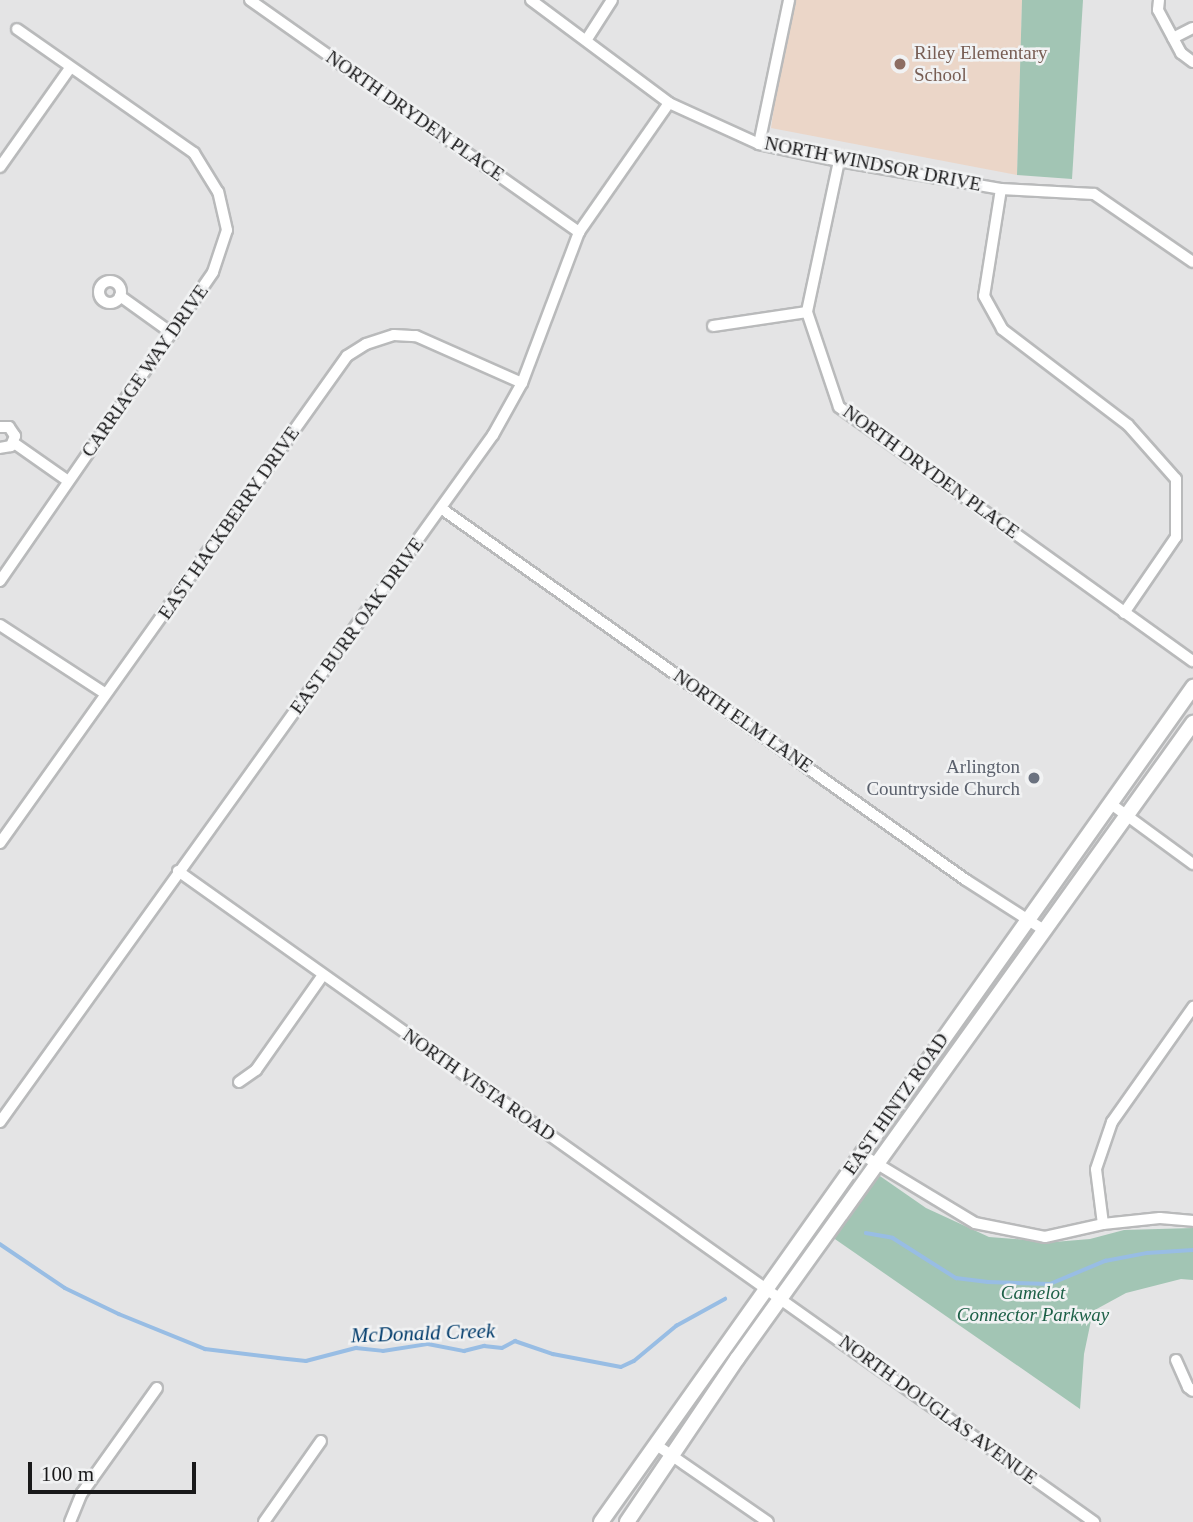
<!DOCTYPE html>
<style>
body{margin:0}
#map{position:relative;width:1193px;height:1522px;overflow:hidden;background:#e4e4e5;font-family:"Times New Roman",serif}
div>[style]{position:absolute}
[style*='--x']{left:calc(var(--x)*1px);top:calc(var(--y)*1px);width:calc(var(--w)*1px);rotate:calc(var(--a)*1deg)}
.education>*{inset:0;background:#ebd6c8}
.green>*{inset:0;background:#a2c5b4}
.stream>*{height:3.5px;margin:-1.75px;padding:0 1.75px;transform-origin:1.75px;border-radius:1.75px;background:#98bde4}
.roads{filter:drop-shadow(2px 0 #b9babb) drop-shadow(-2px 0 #b9babb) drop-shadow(0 2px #b9babb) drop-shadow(0 -2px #b9babb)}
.minor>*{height:10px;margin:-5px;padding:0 5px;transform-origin:5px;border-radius:5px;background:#fff}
.minor>.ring{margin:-5px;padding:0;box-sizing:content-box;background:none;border:10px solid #fff;border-radius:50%}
.secondary>*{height:14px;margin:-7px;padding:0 7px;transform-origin:7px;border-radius:7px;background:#fff}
.dots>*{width:19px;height:19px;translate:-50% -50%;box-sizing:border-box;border:4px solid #f1f2f3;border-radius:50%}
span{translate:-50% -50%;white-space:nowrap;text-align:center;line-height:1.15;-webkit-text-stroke:5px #f1f2f3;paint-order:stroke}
.education-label{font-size:19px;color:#785e54}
.left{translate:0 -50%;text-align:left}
.street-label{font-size:19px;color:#19191a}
.worship-label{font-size:19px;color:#5b616d}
.right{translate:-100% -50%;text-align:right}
.park-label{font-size:19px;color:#1d6047;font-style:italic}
.water-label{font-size:21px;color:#023c6c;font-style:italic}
.scale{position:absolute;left:28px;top:1462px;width:168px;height:32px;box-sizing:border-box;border:4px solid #19191a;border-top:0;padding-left:9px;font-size:21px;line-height:24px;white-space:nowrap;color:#19191a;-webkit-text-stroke:5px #f1f2f3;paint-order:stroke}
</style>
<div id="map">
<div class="education">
<i style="clip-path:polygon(789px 0,1022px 0,1017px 175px,771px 128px)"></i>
</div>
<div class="green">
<i style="clip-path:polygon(1022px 0,1083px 0,1072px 179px,1017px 175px)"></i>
<i style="clip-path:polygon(877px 1174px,926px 1208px,989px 1237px,1054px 1242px,1090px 1239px,1124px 1230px,1193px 1228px,1193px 1280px,1181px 1279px,1126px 1293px,1093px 1311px,1084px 1354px,1080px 1409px,832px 1237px)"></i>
</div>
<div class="stream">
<i style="--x:866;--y:1233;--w:27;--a:10"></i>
<i style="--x:893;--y:1238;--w:75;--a:32.4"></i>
<i style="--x:956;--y:1278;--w:32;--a:7"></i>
<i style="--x:988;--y:1282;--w:62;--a:1.8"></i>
<i style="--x:1050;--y:1284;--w:60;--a:-22.7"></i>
<i style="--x:1105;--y:1261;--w:43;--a:-10.8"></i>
<i style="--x:1147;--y:1253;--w:46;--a:-3.7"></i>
<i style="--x:0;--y:1244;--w:78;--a:34.1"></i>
<i style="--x:65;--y:1288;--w:60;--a:25.7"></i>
<i style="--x:119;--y:1314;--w:93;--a:22.1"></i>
<i style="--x:205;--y:1349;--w:74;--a:7"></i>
<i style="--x:278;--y:1358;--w:28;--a:6"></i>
<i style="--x:306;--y:1361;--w:52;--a:-14.6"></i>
<i style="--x:356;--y:1348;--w:27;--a:6"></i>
<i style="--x:383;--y:1351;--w:46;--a:-8.8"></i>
<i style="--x:428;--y:1344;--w:37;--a:11"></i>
<i style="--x:464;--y:1351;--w:21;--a:-14"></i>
<i style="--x:484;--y:1346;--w:18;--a:6"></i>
<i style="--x:502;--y:1348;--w:15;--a:-28"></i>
<i style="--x:515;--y:1341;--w:40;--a:18.9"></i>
<i style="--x:553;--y:1354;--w:69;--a:10.8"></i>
<i style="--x:621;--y:1367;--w:14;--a:-25"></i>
<i style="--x:634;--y:1361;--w:55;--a:-39.8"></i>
<i style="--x:676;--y:1326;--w:56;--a:-28.9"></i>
</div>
<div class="roads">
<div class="minor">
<i style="--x:250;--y:0;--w:403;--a:35.2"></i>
<i style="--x:531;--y:0;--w:172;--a:36.7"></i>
<i style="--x:669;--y:103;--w:99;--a:24.5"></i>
<i style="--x:759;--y:144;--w:82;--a:12"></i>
<i style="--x:839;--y:161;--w:164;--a:9.8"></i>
<i style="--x:1001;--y:189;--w:93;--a:3.1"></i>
<i style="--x:1094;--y:194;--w:120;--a:34.5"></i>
<i style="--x:1159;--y:0;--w:10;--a:96"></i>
<i style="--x:1158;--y:10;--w:49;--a:61.9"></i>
<i style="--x:1181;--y:53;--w:15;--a:37"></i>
<i style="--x:1173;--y:38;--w:22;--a:-27"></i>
<i style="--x:587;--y:39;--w:46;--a:-57.3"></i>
<i style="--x:759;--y:144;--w:147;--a:-78.2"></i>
<i style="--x:839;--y:161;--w:154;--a:102"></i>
<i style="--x:807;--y:312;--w:100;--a:71.4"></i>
<i style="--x:839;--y:407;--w:436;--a:35.7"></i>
<i style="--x:0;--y:167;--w:121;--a:-54.7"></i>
<i style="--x:1001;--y:189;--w:108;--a:99"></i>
<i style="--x:984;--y:296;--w:38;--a:61"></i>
<i style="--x:1002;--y:329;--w:158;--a:37.3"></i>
<i style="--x:1128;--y:425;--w:72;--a:48.4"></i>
<i style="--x:1176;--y:479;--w:58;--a:90"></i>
<i style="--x:1176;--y:537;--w:92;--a:124.4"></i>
<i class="ring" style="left:99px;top:281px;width:12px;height:12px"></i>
<i style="--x:120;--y:296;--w:65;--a:35.6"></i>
<i style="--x:713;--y:326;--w:95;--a:-8.5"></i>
<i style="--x:0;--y:427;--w:9;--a:0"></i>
<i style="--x:9;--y:427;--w:11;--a:56"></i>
<i style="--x:15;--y:436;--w:11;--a:112"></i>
<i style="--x:11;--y:446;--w:11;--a:170"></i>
<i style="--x:14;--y:443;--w:66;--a:35.1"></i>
<i style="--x:442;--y:509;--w:642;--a:35.3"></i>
<i style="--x:966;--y:880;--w:93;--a:32.7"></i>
<i style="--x:0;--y:581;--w:375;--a:-55.4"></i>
<i style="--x:213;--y:272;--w:44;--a:-71.6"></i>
<i style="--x:227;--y:230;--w:39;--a:-103"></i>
<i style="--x:218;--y:192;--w:46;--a:-121.6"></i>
<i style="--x:194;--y:153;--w:216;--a:-145"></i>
<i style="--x:0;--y:625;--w:126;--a:33.1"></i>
<i style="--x:1111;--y:804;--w:102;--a:36.2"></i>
<i style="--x:0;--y:843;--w:598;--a:-54.53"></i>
<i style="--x:347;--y:356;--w:22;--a:-32"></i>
<i style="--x:366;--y:344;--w:29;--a:-18"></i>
<i style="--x:394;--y:335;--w:22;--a:3"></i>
<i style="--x:416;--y:336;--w:116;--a:23.9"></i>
<i style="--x:178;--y:871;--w:1124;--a:35.4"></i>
<i style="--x:239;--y:1082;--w:21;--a:-35"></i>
<i style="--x:256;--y:1070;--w:116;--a:-54.8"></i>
<i style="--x:0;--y:1122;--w:846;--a:-54.34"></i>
<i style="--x:493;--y:435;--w:60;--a:-60.9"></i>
<i style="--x:522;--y:383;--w:161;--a:-69.3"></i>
<i style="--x:579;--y:232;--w:157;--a:-55.1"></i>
<i style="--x:861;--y:1154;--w:133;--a:31.2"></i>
<i style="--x:975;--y:1223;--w:71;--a:11.3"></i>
<i style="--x:1045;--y:1237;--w:59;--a:-12.6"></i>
<i style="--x:1103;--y:1224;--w:57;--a:-6"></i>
<i style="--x:1160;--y:1218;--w:33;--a:5"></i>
<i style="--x:1103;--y:1224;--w:55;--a:-97.3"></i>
<i style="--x:1096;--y:1169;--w:50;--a:-71.2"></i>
<i style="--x:1112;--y:1122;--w:141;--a:-54.8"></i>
<i style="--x:1176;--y:1360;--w:30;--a:66"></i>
<i style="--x:1188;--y:1387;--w:6;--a:39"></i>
<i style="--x:655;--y:1444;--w:137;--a:34.6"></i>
<i style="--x:70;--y:1522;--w:31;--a:-68"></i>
<i style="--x:82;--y:1493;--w:129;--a:-54.5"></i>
<i style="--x:264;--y:1522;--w:99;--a:-54.9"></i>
</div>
<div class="secondary">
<i style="--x:601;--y:1522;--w:1024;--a:-54.66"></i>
<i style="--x:627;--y:1522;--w:197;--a:-56"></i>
<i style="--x:737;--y:1359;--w:783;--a:-54.36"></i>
</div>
</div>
<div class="dots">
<i style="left:900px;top:64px;background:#8d6e63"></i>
<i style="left:1034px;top:778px;background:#6b7280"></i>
</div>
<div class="education-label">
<span class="left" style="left:914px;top:64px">Riley Elementary<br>School</span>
</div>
<div class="street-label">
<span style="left:415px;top:116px;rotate:35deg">NORTH DRYDEN PLACE</span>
<span style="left:873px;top:164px;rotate:11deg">NORTH WINDSOR DRIVE</span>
<span style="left:145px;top:371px;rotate:-55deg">CARRIAGE WAY DRIVE</span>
<span style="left:931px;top:472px;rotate:36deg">NORTH DRYDEN PLACE</span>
<span style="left:229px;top:523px;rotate:-55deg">EAST HACKBERRY DRIVE</span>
<span style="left:357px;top:626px;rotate:-54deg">EAST BURR OAK DRIVE</span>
<span style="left:743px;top:721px;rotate:35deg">NORTH ELM LANE</span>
<span style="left:479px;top:1085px;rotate:35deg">NORTH VISTA ROAD</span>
<span style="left:896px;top:1104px;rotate:-55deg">EAST HINTZ ROAD</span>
<span style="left:938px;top:1410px;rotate:36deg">NORTH DOUGLAS AVENUE</span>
</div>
<div class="worship-label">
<span class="right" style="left:1020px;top:778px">Arlington<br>Countryside Church</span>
</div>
<div class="park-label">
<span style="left:1033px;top:1304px">Camelot<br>Connector Parkway</span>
</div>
<div class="water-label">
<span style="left:423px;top:1333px;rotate:-2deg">McDonald Creek</span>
</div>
<div class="scale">100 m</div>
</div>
